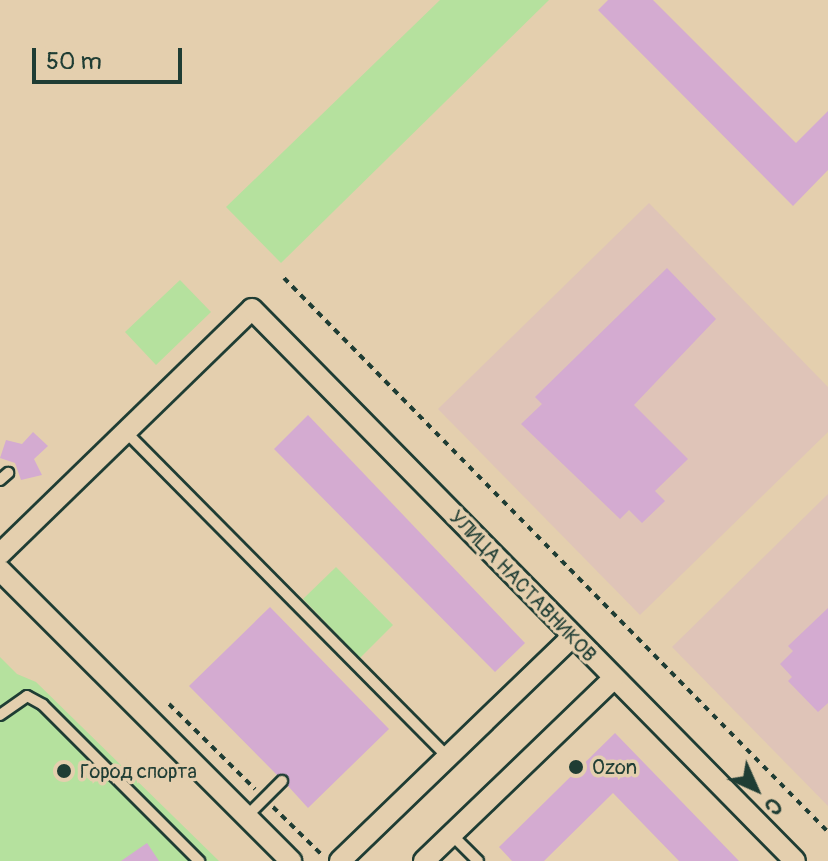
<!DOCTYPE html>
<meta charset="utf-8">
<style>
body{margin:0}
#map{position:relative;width:828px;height:861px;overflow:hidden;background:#e4cfae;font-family:Pangolin,sans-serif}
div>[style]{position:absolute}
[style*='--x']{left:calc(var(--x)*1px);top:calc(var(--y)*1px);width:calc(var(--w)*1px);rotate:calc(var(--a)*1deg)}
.built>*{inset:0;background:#dfc4b8}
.green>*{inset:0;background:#b5e19e}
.building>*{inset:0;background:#d4abd1}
.path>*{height:4px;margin-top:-2px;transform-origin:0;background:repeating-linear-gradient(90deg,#1f3d34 0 6px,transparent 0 12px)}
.roads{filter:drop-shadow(2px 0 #1f3d34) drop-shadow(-2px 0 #1f3d34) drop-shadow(0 2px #1f3d34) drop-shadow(0 -2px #1f3d34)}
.service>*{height:10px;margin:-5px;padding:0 5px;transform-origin:5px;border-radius:5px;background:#e4cfae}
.minor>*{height:20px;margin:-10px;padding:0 10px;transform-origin:10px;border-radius:10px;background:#e4cfae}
.dots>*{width:22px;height:22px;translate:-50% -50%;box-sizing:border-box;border:4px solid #e4cfae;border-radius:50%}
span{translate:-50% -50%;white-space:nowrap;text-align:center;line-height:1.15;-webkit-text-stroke:7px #e4cfae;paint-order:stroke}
.street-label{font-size:20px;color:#1f3d34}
.poi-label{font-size:20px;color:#1f3d34}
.left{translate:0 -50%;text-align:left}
.north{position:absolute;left:716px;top:749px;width:80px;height:80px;-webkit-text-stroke:6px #e4cfae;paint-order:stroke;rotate:135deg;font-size:22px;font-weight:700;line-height:32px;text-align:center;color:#1f3d34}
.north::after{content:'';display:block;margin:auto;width:28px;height:36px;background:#1f3d34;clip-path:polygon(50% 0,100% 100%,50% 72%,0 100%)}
.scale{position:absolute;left:32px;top:48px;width:150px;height:36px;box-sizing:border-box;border:4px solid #1f3d34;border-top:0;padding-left:10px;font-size:24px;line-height:28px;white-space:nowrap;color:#1f3d34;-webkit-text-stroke:6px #e4cfae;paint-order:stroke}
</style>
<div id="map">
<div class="built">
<i style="clip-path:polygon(649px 203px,828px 387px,828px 432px,640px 615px,438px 409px)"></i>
<i style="clip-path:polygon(828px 494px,828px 806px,672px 647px)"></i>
</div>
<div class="green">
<i style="clip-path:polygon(440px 0,549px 0,281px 263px,226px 207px)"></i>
<i style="clip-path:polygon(180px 280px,211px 312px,156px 365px,125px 332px)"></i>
<i style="clip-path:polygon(336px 567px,393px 625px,360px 658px,303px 599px)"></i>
<i style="clip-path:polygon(0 657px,17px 674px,36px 682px,219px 861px,0 861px)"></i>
</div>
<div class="building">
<i style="clip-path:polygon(608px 0,653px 0,796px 143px,828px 111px,828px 170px,793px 206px,598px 10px)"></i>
<i style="clip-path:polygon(667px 268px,716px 319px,634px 405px,688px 459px,655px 491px,665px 501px,642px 523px,629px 510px,620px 519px,521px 424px,542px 404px,535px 397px)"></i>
<i style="clip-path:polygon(308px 415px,525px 643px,495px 672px,274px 449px)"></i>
<i style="clip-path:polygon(33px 432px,48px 446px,34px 459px,42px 475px,21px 480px,15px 463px,0 458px,6px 440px,22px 444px)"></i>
<i style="clip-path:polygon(270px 607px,389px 729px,308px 808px,288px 786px,288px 776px,277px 775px,189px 686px)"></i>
<i style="clip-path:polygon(828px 608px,828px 703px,818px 712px,788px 681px,792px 677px,780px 664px,793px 651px,788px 646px)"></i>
<i style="clip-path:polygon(615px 733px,711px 832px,739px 861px,679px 861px,613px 793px,544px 861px,512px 861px,499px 847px)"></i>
<i style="clip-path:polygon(147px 843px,159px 861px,121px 861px)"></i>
</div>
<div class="path">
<i style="--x:284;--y:278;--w:776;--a:45.52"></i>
<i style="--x:169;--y:704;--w:121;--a:44.7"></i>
<i style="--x:273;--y:807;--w:67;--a:44.4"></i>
</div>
<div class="roads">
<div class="service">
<i style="--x:126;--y:432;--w:458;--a:45.3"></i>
<i style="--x:0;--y:480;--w:11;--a:-41"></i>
<i style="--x:0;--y:715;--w:33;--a:-35"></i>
<i style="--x:27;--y:696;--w:18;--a:29"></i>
<i style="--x:43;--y:705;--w:221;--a:45"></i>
<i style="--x:246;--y:817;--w:51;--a:-45"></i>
<i style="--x:451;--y:834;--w:38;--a:45"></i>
</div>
<div class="minor">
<i style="--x:0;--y:554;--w:351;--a:-44.2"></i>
<i style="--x:252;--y:309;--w:774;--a:45.47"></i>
<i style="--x:0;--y:570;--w:412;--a:45"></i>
<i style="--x:340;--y:861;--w:322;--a:-44"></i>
<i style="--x:424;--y:861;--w:262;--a:-43.9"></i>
</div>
</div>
<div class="dots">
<i style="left:576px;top:767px;background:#1f3d34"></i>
<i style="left:64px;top:771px;background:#1f3d34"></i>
</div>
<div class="street-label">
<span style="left:523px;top:586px;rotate:46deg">УЛИЦА НАСТАВНИКОВ</span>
</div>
<div class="poi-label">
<span class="left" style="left:592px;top:767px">Ozon</span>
<span class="left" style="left:80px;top:771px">Город спорта</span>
</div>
<div class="north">С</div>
<div class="scale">50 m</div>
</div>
